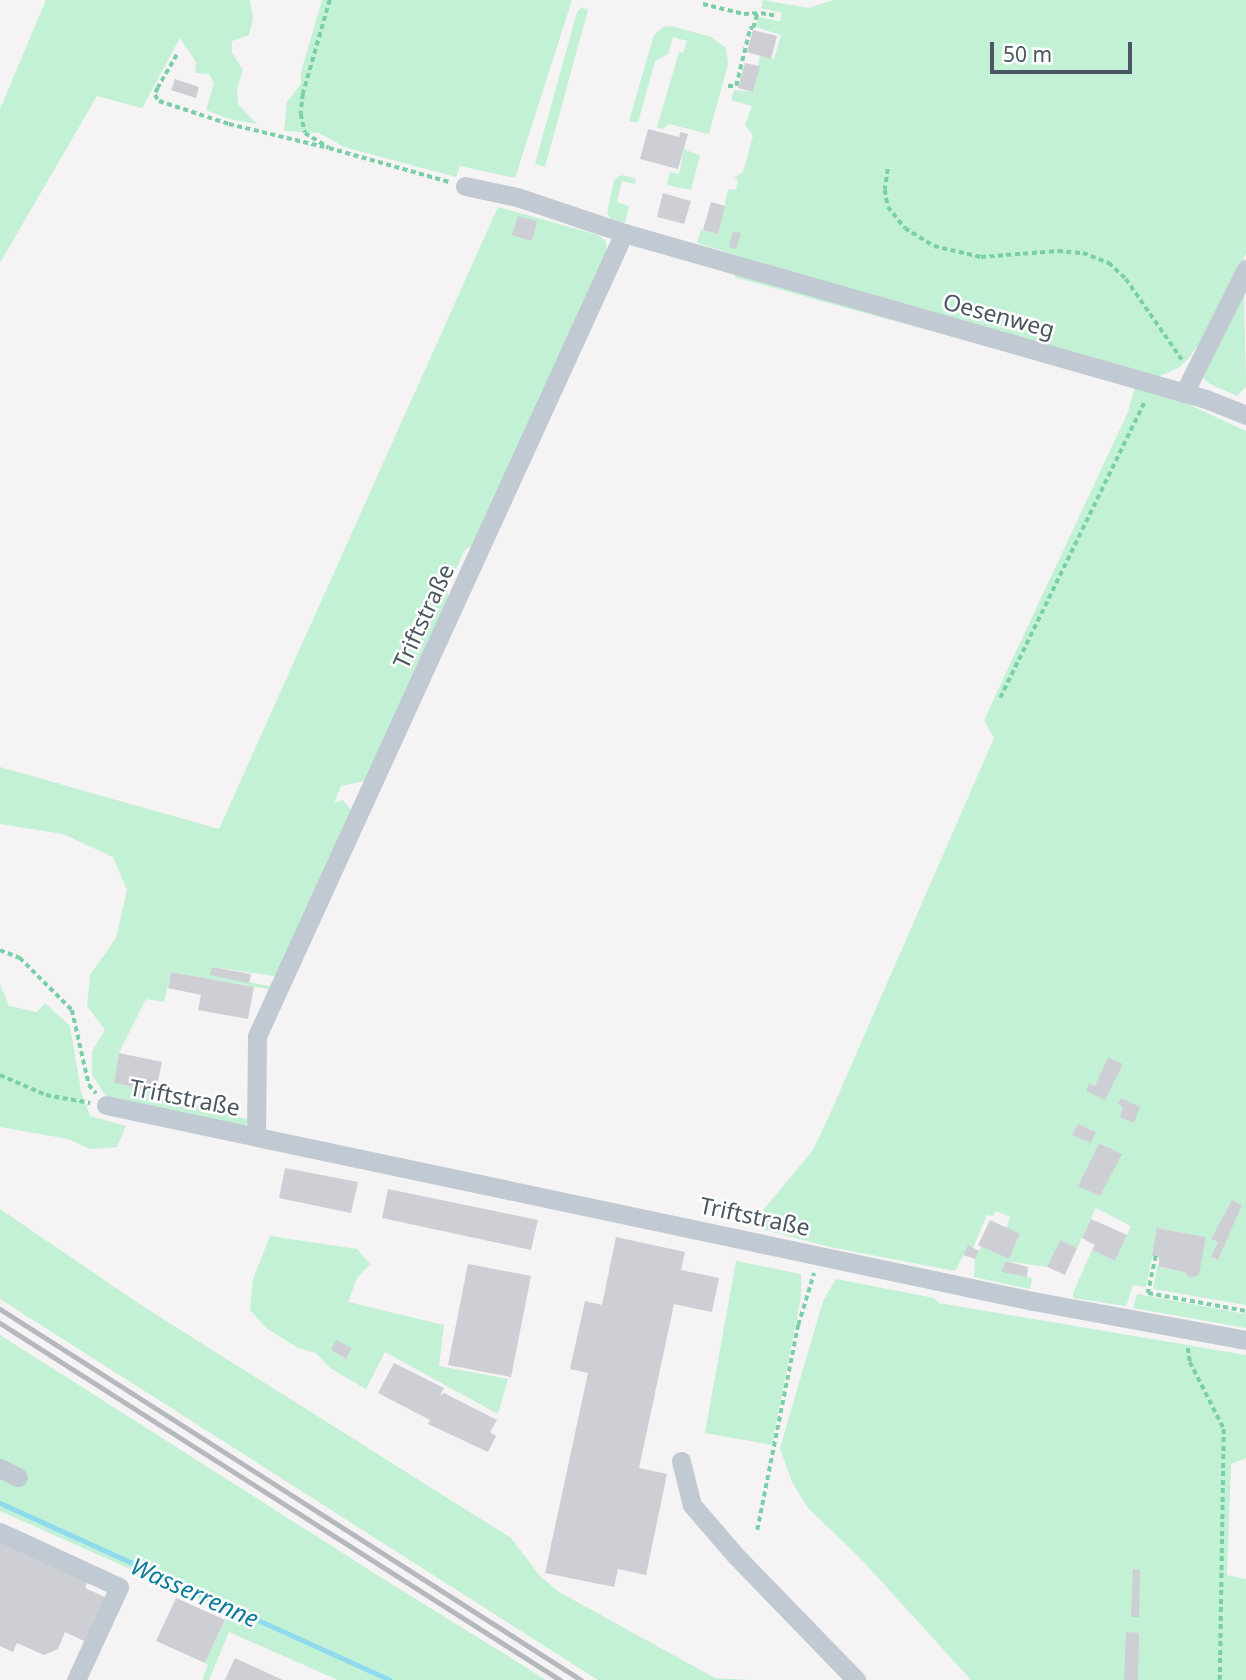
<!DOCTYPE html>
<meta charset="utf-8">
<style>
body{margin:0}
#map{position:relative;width:1246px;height:1680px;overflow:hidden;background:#f5f3f3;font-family:"Noto Sans",sans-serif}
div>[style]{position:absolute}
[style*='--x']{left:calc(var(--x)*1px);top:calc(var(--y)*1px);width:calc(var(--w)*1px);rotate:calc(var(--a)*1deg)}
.green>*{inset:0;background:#c3f1d5}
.stream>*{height:5px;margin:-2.5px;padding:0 2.5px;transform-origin:2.5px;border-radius:2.5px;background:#90daee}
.building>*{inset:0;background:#cdcfd5}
.path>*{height:3.5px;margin-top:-1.75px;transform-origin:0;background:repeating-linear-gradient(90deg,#7ad0a6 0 5px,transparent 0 8.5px)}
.minor>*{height:19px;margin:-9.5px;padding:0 9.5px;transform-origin:9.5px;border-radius:9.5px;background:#c1cad2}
.rail>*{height:5px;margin:-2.5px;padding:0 2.5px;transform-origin:2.5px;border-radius:2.5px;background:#b5b8bd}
span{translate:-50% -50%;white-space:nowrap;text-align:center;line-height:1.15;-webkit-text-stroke:5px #fff;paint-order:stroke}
.street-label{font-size:23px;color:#4a5661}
.water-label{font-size:24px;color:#0c7c9b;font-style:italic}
.scale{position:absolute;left:990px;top:42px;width:142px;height:32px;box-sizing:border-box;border:4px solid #4a5661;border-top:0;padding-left:9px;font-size:21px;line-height:24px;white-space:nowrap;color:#4a5661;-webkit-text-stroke:5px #fff;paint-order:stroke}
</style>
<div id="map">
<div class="green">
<i style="clip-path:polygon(46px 0,250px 0,253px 19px,249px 35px,232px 41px,232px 53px,243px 70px,237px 88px,238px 104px,257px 124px,229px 119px,206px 110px,214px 83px,209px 74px,195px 73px,196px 62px,180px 38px,142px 108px,97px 96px,0 263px,0 109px)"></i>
<i style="clip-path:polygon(322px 0,572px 0,515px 178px,460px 166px,456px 177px,344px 147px,319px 133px,284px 131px,287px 102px,301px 84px,301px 72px)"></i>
<i style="clip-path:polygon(evenodd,763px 0,809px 8px,833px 0,1246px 0,1246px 253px,1213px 324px,1188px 359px,1180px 367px,1136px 387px,1179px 400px,1246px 431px,1246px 1305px,1153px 1289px,1158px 1264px,1161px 1268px,1184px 1272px,1190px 1278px,1198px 1275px,1206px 1237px,1158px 1228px,1146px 1287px,1133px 1285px,1126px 1306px,1073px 1298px,1073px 1293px,1092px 1250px,1115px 1261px,1131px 1226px,1096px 1208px,1077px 1248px,1060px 1240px,1047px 1267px,1006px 1261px,1001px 1272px,1032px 1278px,1030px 1289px,974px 1277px,975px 1259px,981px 1246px,1009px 1259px,1020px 1235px,1006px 1228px,1010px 1217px,996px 1211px,993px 1216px,987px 1215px,973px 1248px,968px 1246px,955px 1271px,830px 1247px,750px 1226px,813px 1150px,830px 1114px,994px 738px,984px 720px,1128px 412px,1135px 387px,734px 277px,742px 257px,697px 243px,701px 230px,718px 234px,728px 189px,736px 190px,738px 180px,734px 178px,743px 172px,753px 136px,745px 125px,752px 106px,731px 100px,734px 90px,753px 92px,760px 56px,774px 59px,781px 35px,756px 27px,758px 17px,780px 21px,782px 13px,761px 8px,763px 0,1100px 1143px,1121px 1154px,1100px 1196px,1078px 1185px,1100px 1143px,763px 0,1232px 1200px,1242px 1205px,1217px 1260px,1211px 1257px,1218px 1242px,1212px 1239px,1232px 1200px)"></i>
<i style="clip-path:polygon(581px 7px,588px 10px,545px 167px,535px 164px,577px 12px)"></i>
<i style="clip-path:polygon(671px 26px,711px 37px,726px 48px,728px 64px,709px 134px,669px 124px,663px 129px,657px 127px,679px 52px,683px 53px,687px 41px,673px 37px,668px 54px,655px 61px,638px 123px,629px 121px,654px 35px,663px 27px)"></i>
<i style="clip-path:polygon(684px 149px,700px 156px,691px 190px,667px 185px,670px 172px,679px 174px)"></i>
<i style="clip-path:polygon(621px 175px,636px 178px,635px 184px,622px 181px,617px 202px,629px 206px,625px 223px,611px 219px,607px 213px,614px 180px)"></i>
<i style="clip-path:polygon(498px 207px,598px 235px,606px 241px,607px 253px,479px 541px,465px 550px,447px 588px,449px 606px,365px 781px,341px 786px,334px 803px,343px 800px,351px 810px,280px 977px,213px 967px,211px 975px,275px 987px,273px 990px,171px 972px,164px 1002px,146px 999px,119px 1053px,114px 1083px,156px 1091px,156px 1097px,240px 1112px,240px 1118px,248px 1119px,246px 1126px,106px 1096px,92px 1075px,92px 1051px,105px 1030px,87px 1006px,90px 975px,116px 938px,127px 890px,113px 857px,63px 834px,0 824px,0 767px,219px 829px)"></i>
<i style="clip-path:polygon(1244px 292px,1246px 387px,1237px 396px,1210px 384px,1202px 377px)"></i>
<i style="clip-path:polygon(0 984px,9px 1006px,37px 1012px,45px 1003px,70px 1026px,81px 1091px,90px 1116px,126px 1126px,117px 1147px,90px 1149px,68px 1139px,0 1127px)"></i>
<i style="clip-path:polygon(0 1209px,141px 1305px,511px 1538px,540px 1576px,559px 1592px,715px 1678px,751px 1680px,598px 1680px,0 1299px)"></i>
<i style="clip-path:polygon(270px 1236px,357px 1249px,370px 1264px,357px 1278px,348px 1302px,444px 1325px,439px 1366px,508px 1379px,498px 1414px,385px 1352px,366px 1389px,330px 1368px,316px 1353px,298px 1348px,266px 1328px,250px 1310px,253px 1279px)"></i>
<i style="clip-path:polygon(736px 1261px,801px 1274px,801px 1297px,772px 1445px,705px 1433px)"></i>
<i style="clip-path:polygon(836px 1279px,934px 1298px,939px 1303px,1246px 1355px,1246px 1458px,1231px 1464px,1227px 1575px,1246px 1579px,1246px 1680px,971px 1680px,862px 1560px,808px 1508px,792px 1482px,780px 1448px,823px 1301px)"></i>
<i style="clip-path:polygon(1137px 1294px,1246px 1314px,1246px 1328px,1133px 1308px)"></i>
<i style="clip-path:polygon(0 1335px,382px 1578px,546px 1680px,338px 1680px,229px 1632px,209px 1680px,202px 1680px,208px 1665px,205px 1663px,229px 1613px,0 1511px)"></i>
</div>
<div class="stream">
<i style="--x:0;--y:1503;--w:428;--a:24.4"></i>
</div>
<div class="building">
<i style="clip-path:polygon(753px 30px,777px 36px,771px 59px,747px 52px)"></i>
<i style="clip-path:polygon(745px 63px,760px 66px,753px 92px,738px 88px)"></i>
<i style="clip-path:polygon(175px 79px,199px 87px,196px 98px,171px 90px)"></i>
<i style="clip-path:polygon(648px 129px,679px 137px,680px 132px,688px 134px,678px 169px,640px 159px)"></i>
<i style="clip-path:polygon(663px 193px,691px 201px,684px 224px,657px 217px)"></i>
<i style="clip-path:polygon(711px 202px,725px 206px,718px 234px,703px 230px)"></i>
<i style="clip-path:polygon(518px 216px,537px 221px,532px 241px,512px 235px)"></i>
<i style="clip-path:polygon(733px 231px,741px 233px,736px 249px,729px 247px)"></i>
<i style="clip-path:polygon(212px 967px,251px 974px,249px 983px,210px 975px)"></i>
<i style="clip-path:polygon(171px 972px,254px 987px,248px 1019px,198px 1010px,201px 995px,168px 988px)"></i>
<i style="clip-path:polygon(119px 1053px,162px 1062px,156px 1091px,114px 1083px)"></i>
<i style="clip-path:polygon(1108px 1057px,1123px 1064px,1105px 1100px,1086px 1091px,1089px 1083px,1095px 1086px)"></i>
<i style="clip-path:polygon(1121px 1098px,1140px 1107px,1134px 1123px,1120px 1117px,1123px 1107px,1118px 1104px)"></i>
<i style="clip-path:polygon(1078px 1124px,1096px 1132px,1091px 1143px,1072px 1135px)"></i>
<i style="clip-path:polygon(1099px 1143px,1122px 1154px,1100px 1196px,1078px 1186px)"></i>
<i style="clip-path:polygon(285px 1168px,358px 1182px,351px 1213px,279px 1198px)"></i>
<i style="clip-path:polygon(388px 1189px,538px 1220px,531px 1250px,382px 1218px)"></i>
<i style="clip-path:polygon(1232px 1200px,1242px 1205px,1218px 1260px,1211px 1257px,1218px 1242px,1211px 1239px)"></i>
<i style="clip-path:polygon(1091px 1219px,1127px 1235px,1115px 1261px,1092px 1250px,1095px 1245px,1082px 1238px)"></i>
<i style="clip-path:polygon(990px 1220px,1020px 1234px,1009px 1259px,978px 1245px)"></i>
<i style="clip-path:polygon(1157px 1228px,1206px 1237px,1199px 1275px,1190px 1278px,1184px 1272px,1159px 1267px,1159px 1257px,1152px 1256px)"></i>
<i style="clip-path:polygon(616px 1237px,685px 1252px,681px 1270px,719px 1278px,712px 1312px,674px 1304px,639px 1468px,667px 1474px,646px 1575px,618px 1569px,614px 1587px,545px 1573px,588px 1373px,570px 1369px,585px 1301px,602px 1305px)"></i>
<i style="clip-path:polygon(1060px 1240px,1077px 1248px,1065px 1275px,1047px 1267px)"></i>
<i style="clip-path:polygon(968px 1245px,979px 1251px,975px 1259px,963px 1255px)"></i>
<i style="clip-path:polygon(1006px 1261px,1028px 1267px,1027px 1277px,1001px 1272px)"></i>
<i style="clip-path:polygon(468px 1264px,531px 1276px,511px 1377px,448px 1365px)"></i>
<i style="clip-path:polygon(336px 1340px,352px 1348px,346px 1359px,331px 1350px)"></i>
<i style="clip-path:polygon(394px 1363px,444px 1388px,440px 1396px,444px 1393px,497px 1420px,490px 1432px,496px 1436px,488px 1452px,428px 1424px,430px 1420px,378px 1393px)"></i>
<i style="clip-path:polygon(0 1541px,88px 1580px,85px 1588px,105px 1597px,86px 1642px,65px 1632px,58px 1649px,44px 1655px,17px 1643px,13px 1652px,0 1646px)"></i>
<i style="clip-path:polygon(1133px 1569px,1140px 1570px,1139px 1617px,1131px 1617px)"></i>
<i style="clip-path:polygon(176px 1598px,225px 1620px,205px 1663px,156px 1641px)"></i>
<i style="clip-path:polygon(1126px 1632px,1139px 1633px,1138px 1680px,1124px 1680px)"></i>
<i style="clip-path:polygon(235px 1658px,283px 1680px,225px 1680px)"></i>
</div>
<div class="path">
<i style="--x:330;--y:0;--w:98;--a:106"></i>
<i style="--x:303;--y:94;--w:20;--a:96"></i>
<i style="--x:301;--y:114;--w:19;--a:78"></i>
<i style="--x:305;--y:133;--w:28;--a:32"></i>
<i style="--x:329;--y:148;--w:125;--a:15.8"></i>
<i style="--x:703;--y:4;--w:42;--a:13.7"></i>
<i style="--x:744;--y:14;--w:17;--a:-3"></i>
<i style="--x:761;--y:13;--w:17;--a:10"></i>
<i style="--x:177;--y:55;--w:38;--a:120"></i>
<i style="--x:158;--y:88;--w:8;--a:113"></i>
<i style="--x:155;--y:95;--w:7;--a:56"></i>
<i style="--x:159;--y:101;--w:74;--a:18.2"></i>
<i style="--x:229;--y:124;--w:98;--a:13.6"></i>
<i style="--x:728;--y:86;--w:8;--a:0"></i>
<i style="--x:736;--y:86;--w:60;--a:-76.4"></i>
<i style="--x:750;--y:28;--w:3;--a:0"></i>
<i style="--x:753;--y:28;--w:15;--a:-74"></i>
<i style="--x:888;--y:169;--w:21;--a:98"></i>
<i style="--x:885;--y:190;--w:17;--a:80"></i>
<i style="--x:888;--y:207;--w:27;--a:51"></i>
<i style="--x:905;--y:228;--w:34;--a:32"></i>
<i style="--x:934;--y:246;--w:48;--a:13.2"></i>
<i style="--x:981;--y:257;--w:77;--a:-4.5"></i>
<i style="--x:1058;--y:251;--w:25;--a:5"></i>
<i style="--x:1083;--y:253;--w:28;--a:21"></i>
<i style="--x:1109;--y:263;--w:23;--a:43"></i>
<i style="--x:1126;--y:279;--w:98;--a:55.3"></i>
<i style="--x:1000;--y:698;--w:331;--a:-64"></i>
<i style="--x:0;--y:950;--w:22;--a:22"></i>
<i style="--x:20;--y:958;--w:74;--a:45"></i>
<i style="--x:72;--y:1010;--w:77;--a:77.2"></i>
<i style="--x:89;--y:1085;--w:11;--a:49"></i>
<i style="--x:0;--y:1075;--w:50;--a:23.5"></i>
<i style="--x:46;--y:1095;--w:45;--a:10.3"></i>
<i style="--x:1156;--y:1256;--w:38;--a:102"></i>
<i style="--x:1148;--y:1293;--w:100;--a:10.4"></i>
<i style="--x:1188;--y:1348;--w:14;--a:82"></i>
<i style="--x:1190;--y:1362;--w:75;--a:63.1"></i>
<i style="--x:1224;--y:1429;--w:251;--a:90.9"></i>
<i style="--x:757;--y:1530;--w:209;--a:-78.7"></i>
<i style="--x:798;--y:1325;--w:54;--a:-72.9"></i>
</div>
<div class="minor">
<i style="--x:465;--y:186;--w:53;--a:11.9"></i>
<i style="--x:517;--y:197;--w:113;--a:18.6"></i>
<i style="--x:1184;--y:393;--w:139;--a:-63.4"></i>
<i style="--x:106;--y:1105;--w:947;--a:11.94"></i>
<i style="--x:1033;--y:1301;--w:217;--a:10.4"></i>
<i style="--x:256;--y:1136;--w:100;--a:-89.4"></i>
<i style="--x:257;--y:1036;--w:883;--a:-65.44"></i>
<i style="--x:624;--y:233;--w:605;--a:15.92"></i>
<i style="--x:1206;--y:399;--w:43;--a:21.8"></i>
<i style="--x:681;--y:1461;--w:45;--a:76"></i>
<i style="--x:692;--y:1505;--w:67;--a:49.2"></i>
<i style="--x:736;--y:1556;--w:173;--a:45.9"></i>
<i style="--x:0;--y:1468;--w:20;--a:27"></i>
<i style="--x:0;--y:1532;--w:131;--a:24.8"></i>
<i style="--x:119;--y:1587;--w:102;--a:114.8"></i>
</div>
<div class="rail">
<i style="--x:0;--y:1309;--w:689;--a:32.56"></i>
<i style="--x:0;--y:1323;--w:664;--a:32.52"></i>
</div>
<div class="street-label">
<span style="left:999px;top:315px;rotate:15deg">Oesenweg</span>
<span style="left:423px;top:616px;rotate:-65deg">Triftstraße</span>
<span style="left:185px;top:1097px;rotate:11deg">Triftstraße</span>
<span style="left:755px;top:1216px;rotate:12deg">Triftstraße</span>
</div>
<div class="water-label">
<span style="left:195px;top:1592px;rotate:24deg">Wasserrenne</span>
</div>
<div class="scale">50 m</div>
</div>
